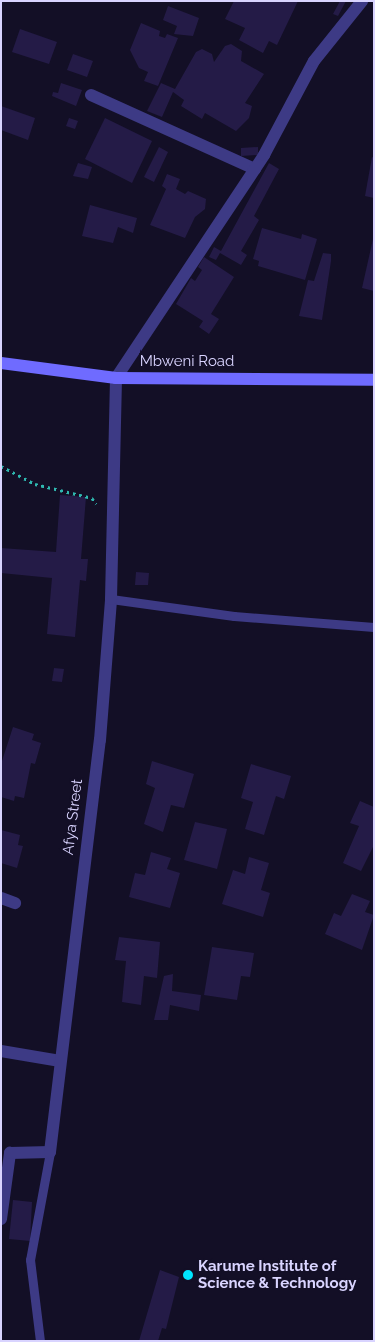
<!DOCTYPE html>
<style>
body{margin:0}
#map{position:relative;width:375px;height:1342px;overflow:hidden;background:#130f26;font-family:Raleway,sans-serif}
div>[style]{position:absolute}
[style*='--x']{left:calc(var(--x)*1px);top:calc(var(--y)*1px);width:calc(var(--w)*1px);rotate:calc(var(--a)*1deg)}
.building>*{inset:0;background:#241b47}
.path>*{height:3px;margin-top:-1.5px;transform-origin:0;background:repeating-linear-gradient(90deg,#2fb8b0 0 2.5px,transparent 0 6.5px)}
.lane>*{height:9px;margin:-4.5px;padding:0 4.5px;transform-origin:4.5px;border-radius:4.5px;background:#3d3a85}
.street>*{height:12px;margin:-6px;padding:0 6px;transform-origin:6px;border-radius:6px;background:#3d3a85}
.secondary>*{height:12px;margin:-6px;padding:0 6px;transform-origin:6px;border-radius:6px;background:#6f6bff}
.dots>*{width:14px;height:14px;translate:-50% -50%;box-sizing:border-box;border:2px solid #130f26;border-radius:50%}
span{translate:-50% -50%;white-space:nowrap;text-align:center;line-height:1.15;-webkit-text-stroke:4px #130f26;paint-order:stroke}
.street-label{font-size:15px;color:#d9d4ff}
.poi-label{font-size:15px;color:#d9d4ff;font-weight:700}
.left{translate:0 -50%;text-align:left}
.frame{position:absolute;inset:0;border:2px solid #d9d4ff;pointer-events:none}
</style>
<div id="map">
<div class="building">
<i style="clip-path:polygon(234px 1px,298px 1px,277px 45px,269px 41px,263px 53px,239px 40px,245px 28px,225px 19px)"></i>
<i style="clip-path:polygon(340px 1px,346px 1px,338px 16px,333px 14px)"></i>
<i style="clip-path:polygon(168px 6px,199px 18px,193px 36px,174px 34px,177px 26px,163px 20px)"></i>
<i style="clip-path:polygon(141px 23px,160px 31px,159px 36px,165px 38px,167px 34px,178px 38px,158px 86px,144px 81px,148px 72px,139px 68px,130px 50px)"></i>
<i style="clip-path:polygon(20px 29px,57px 42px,49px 64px,12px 52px)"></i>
<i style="clip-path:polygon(231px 44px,242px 51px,241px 61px,264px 74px,245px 103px,252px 106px,249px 118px,236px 131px,205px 113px,202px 119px,181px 106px,184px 100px,173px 92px,162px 117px,147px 111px,161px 83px,175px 89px,196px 52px,202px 49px,212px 54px,214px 62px,225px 46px)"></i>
<i style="clip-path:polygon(73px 54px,93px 61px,87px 77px,67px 70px)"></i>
<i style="clip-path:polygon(61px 83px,82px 90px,76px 106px,52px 96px,53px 92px,58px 93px)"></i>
<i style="clip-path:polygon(1px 106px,35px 118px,28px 140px,1px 130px)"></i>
<i style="clip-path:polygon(69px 118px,78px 121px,75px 129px,66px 126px)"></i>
<i style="clip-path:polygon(105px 118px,152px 141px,132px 183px,85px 159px)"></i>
<i style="clip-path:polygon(159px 147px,168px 152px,154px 182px,144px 177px)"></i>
<i style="clip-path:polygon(258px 147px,258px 155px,241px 156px,241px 148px)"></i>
<i style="clip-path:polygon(372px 157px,374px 158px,374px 198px,365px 196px)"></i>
<i style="clip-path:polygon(78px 163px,92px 167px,88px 179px,73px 176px)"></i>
<i style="clip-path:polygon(269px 163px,279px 169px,254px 216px,259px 220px,241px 251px,247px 255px,241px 265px,220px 253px,216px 260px,209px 257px,214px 247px,221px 251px)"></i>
<i style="clip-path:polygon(167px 174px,180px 179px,176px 189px,185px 194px,188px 191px,206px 199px,205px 209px,195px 217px,185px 238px,150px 225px,166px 189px,162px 186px)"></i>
<i style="clip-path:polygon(90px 205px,137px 218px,133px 233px,118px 227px,113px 243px,82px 236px)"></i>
<i style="clip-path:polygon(262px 228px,301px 239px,302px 234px,317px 239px,305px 280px,258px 266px,259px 261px,253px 259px)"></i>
<i style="clip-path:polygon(373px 239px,374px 239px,374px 291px,362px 288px)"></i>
<i style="clip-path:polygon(323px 253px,331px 254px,331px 261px,322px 320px,299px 316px,308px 280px,314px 281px)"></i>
<i style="clip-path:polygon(204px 257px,234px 277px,211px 314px,219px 319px,209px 334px,199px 327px,203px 321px,176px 304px,191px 278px,195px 281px,202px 270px,198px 267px)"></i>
<i style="clip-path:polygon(60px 495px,86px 497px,81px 559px,88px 559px,86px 581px,80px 580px,75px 637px,47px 634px,52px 578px,1px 573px,1px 548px,56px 552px)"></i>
<i style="clip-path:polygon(136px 572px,149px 573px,148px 585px,135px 585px)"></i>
<i style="clip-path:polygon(54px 668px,64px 669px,62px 682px,52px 681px)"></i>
<i style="clip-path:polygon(13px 727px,34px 734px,32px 740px,41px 743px,35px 764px,31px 763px,24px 798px,15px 796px,14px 801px,1px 797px,1px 764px)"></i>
<i style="clip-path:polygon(152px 761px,194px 774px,184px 808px,171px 805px,163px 832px,144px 824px,155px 788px,146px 784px)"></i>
<i style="clip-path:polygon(251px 764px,291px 776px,284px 799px,276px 796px,264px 835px,245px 829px,253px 802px,241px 798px)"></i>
<i style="clip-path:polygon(360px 801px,374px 807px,374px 845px,361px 871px,343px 863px,359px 826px,350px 823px)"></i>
<i style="clip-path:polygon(195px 822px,227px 829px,217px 869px,184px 860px)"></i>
<i style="clip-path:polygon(1px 830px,20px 835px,18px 845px,23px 846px,17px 868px,1px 863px)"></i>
<i style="clip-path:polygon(151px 852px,171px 858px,167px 869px,180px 873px,170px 908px,129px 897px,135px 873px,145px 875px)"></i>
<i style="clip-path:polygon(249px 857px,269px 863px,261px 890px,270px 893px,263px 917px,222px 904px,233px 870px,245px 874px)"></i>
<i style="clip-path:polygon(352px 894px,370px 901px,365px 912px,374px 915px,362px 950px,325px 934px,334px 913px,341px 916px)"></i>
<i style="clip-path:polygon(119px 937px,160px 942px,157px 978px,144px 976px,141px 1005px,122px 1002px,126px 961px,115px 960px)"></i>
<i style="clip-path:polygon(212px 947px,254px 953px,250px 977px,241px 976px,237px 1000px,204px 995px)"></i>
<i style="clip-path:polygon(173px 974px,172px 991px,201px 995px,199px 1011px,170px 1005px,168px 1020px,154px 1020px,164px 976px)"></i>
<i style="clip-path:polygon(13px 1200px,32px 1202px,30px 1241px,9px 1239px)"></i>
<i style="clip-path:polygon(160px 1270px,179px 1277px,166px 1329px,162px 1328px,158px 1341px,139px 1341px)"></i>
</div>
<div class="path">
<i style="--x:1;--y:466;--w:38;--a:28"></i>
<i style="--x:35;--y:484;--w:59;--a:13.8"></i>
<i style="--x:92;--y:498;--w:7;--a:56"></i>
</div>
<div class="lane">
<i style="--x:111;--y:599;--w:124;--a:7.9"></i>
<i style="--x:234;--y:616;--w:140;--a:4.5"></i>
<i style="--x:40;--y:1341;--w:82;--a:-97"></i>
<i style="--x:30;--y:1260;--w:110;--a:-79.5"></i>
</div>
<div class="street">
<i style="--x:91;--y:95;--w:180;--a:24.3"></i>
<i style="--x:1;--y:898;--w:15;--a:20"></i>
<i style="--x:1;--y:1051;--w:60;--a:9.6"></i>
<i style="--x:1;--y:1219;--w:67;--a:-82.2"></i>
<i style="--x:10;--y:1153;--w:40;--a:-1.4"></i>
<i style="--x:50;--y:1152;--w:415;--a:-83.1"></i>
<i style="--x:100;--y:740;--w:141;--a:-85.5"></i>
<i style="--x:111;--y:599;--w:221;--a:-88.7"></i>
<i style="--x:116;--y:378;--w:268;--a:-56.4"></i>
<i style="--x:264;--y:155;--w:106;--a:-62"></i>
<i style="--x:314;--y:61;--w:77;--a:-51.3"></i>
</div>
<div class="secondary">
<i style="--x:1;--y:363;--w:116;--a:7.4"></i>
<i style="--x:116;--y:378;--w:258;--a:0.4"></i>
</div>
<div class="dots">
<i style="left:188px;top:1275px;background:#00e5ff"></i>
</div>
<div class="street-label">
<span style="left:187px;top:362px">Mbweni Road</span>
<span style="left:73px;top:817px;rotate:-83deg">Afya Street</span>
</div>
<div class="poi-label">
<span class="left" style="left:198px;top:1275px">Karume Institute of<br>Science &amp; Technology</span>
</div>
<div class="frame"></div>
</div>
